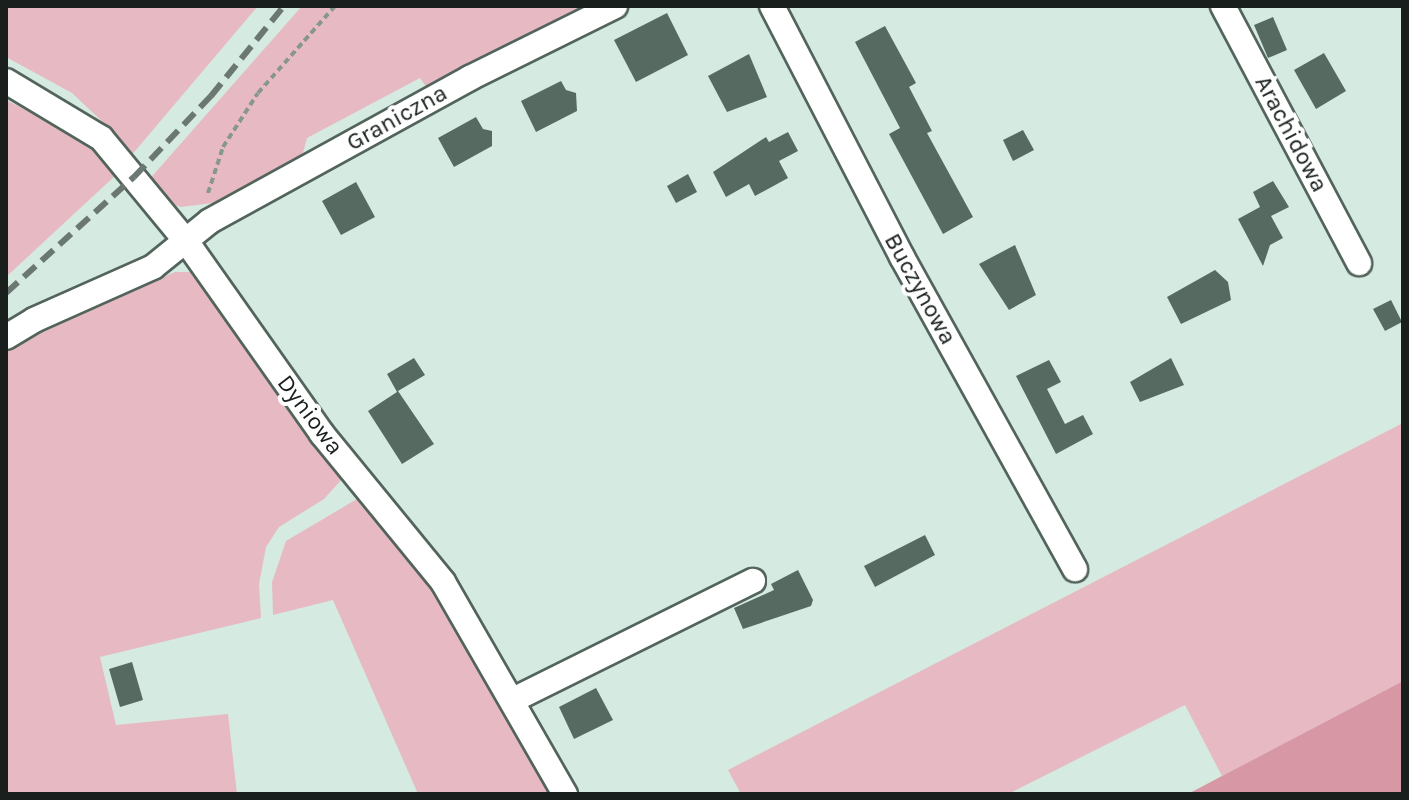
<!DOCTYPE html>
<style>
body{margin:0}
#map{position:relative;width:1409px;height:800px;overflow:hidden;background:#d5eae0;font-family:Karla,sans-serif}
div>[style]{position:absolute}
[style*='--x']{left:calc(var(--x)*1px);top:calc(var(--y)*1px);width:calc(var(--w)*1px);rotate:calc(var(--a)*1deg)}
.green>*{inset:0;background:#e7bac3}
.forest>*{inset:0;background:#d797a4}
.building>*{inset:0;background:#576a61}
.path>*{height:4px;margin-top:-2px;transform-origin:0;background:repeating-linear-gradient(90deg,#87968f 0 6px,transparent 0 10px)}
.roads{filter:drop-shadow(2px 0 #52645b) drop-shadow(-2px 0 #52645b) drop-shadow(0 2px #52645b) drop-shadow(0 -2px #52645b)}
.minor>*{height:24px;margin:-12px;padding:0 12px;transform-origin:12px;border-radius:12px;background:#fff}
.rail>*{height:6px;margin-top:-3px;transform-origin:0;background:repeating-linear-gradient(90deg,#6b7872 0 16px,transparent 0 24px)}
span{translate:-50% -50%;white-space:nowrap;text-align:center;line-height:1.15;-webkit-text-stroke:8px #fff;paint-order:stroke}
.street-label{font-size:24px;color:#181f1c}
.frame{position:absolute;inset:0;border:8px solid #181f1c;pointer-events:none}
</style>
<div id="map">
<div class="green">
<i style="clip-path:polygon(6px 6px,258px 6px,130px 157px,108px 127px,72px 93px,6px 57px)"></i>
<i style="clip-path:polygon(302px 6px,592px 6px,427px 88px,420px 78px,307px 138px,302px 156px,221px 202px,181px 207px,158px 199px,147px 182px)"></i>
<i style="clip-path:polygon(6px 100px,65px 129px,94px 148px,117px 174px,6px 277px)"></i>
<i style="clip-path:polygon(175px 272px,191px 272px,308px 439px,343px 478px,324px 499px,279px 527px,266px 547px,259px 584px,261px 618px,100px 657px,116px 725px,228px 714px,237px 794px,6px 794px,6px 344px)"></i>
<i style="clip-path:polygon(1403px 423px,1403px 681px,1222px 776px,1185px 705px,1008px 794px,741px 794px,728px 770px)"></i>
<i style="clip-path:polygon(357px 499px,365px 500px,431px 582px,554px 794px,418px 794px,333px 600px,273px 615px,272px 582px,286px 541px)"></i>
</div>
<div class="forest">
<i style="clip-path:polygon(1403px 681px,1403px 794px,1188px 794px,1222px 776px)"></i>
</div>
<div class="building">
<i style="clip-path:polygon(667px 13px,688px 55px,636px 82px,614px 40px)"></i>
<i style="clip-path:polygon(1273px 17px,1287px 50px,1268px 58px,1254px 25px)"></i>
<i style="clip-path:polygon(885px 26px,916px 83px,909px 87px,932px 131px,927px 133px,973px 217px,943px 234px,889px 134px,900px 128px,855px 42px)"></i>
<i style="clip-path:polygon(1324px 53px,1346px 91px,1316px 109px,1294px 70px)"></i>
<i style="clip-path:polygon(749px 54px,767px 97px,727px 112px,708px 76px)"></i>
<i style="clip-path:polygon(561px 81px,566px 90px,576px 93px,577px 111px,536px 132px,521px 101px)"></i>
<i style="clip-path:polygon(476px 117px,483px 129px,492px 131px,492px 146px,454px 167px,438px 138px)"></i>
<i style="clip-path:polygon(1023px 130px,1034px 150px,1013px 161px,1003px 140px)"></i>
<i style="clip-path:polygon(788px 132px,798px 151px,779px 161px,788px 178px,755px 196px,749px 184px,726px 197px,713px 172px,766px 137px,769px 142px)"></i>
<i style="clip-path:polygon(688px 174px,697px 192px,676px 203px,667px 186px)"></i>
<i style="clip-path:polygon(1273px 181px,1289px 207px,1271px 216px,1283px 238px,1270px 245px,1263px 266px,1238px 219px,1260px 207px,1253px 192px)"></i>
<i style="clip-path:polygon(356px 182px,375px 217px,341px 235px,322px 201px)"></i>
<i style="clip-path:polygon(1015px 245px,1036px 295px,1009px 310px,979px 264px)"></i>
<i style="clip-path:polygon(1215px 270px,1228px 282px,1231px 300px,1181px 324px,1167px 297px)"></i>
<i style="clip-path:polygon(1391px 300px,1402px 322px,1385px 331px,1373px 309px)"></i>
<i style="clip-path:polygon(414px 358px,425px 375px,398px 391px,434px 444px,402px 464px,368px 411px,397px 392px,387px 374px)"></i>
<i style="clip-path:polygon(1171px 358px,1184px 385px,1140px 402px,1130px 382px)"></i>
<i style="clip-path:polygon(1049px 360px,1061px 382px,1047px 389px,1065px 424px,1083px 415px,1093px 434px,1056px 454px,1016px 376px)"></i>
<i style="clip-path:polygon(925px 535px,935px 555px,875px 587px,864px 566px)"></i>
<i style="clip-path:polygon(798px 570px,813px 600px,811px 606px,743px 629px,734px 608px,774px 590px,771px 584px)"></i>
<i style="clip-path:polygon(132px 662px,143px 700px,120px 707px,109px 669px)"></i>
<i style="clip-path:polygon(596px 688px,613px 720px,574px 739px,559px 707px)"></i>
</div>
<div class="path">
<i style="--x:208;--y:193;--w:48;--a:-71.9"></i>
<i style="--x:223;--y:147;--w:64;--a:-57.1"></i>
<i style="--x:258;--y:93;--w:116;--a:-48.5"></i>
</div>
<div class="roads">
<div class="minor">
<i style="--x:772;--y:6;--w:283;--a:62.6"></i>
<i style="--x:902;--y:257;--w:357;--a:61"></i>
<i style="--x:1223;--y:6;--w:291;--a:62.1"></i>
<i style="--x:6;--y:81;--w:111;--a:31"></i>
<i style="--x:101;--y:138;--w:134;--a:50.5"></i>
<i style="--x:186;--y:241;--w:236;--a:54.8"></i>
<i style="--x:322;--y:434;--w:191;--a:50.7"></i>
<i style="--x:443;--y:582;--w:245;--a:60.1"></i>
<i style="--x:6;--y:337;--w:33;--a:-31"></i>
<i style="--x:34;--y:320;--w:130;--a:-24"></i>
<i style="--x:153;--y:267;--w:73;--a:-38.9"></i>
<i style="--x:210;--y:221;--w:297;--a:-28.8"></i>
<i style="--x:470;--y:78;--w:162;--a:-26.4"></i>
<i style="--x:513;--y:700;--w:268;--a:-26.4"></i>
</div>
</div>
<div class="rail">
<i style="--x:6;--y:293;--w:173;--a:-42.2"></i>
<i style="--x:134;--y:177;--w:112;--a:-46.5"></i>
<i style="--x:211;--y:96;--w:116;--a:-51"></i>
</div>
<div class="street-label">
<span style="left:397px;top:118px;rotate:-29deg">Graniczna</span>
<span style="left:1291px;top:134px;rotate:62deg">Arachidowa</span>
<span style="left:920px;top:289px;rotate:61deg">Buczynowa</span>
<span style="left:310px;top:415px;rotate:53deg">Dyniowa</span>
</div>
<div class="frame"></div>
</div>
